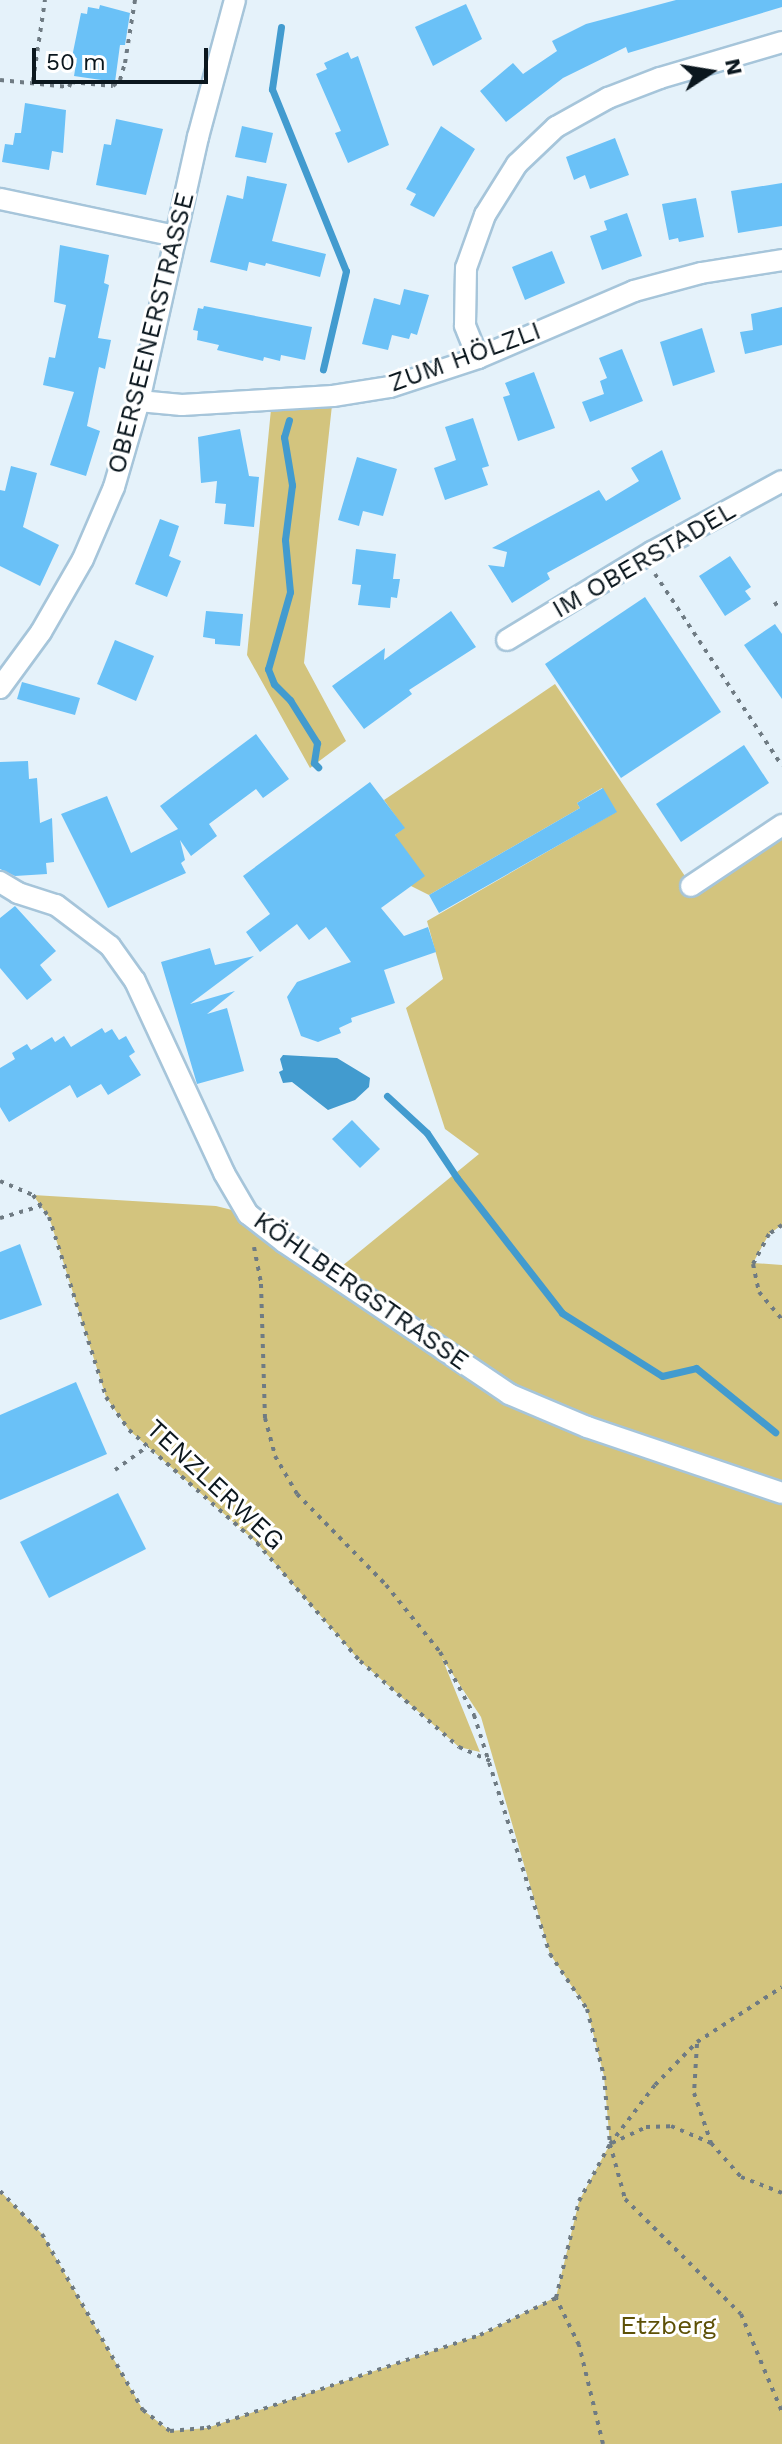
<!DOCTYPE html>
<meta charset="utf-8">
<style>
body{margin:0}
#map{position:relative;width:782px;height:2444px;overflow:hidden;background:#e5f2fa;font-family:"Work Sans",sans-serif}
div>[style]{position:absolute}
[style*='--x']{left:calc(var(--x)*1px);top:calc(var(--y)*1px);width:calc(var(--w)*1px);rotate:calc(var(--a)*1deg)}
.green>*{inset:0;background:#d3c47e}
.water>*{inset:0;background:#429bcf}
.stream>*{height:7px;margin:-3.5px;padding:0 3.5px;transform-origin:3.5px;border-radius:3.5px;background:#429bcf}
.building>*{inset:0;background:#6ac1f7}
.path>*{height:4px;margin-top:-2px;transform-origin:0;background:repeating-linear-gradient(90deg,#6f7b83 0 4px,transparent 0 10px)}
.roads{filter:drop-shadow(2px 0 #a6c5da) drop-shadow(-2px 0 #a6c5da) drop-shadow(0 2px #a6c5da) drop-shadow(0 -2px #a6c5da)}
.street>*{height:20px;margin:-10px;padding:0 10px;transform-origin:10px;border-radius:10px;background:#fff}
span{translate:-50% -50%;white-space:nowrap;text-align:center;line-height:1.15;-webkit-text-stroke:6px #fff;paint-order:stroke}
.street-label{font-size:26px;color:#0b171e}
.park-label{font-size:26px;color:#5d5006}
.north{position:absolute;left:670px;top:32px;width:80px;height:80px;-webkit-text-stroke:6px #fff;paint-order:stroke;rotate:78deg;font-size:22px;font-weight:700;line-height:32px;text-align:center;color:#0b171e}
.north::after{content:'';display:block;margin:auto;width:28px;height:36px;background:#0b171e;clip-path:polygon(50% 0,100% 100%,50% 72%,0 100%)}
.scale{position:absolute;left:32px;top:48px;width:176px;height:36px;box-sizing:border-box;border:4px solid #0b171e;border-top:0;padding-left:10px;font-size:24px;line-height:28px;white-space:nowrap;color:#0b171e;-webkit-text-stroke:6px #fff;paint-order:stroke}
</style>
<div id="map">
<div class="green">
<i style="clip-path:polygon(333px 396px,304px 663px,346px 741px,310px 768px,247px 655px,272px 399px)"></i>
<i style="clip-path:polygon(555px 684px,691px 885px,782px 825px,782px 1225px,769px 1234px,753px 1263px,782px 1265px,782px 2444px,0 2444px,0 2191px,42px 2234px,143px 2410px,170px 2431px,207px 2428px,480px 2335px,556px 2297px,579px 2201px,610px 2144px,604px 2076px,587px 2009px,550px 1954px,481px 1717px,442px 1658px,480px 1752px,459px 1747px,360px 1661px,257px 1543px,129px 1430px,106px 1397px,49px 1217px,33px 1195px,216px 1206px,248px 1214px,331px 1275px,479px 1154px,445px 1129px,406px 1008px,443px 979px,427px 921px,616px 812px,602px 788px,577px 803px,580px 808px,429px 895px,411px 886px,395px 835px,404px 828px,384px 800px)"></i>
</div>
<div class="water">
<i style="clip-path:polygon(283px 1055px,337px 1058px,370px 1078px,369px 1087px,355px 1100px,328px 1110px,292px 1082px,283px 1083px,279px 1072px,283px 1070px,280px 1059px)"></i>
</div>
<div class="stream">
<i style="--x:281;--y:27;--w:63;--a:98.3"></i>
<i style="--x:272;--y:89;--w:196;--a:67.9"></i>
<i style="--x:346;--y:271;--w:101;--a:103.2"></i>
<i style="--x:289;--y:420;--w:18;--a:106"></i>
<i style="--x:284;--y:437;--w:49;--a:80.5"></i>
<i style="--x:292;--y:485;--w:55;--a:97.3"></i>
<i style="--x:285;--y:540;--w:52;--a:84.5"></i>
<i style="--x:290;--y:592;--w:80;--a:105.9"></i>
<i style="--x:268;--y:669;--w:16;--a:68"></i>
<i style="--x:274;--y:684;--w:23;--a:45"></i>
<i style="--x:290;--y:700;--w:51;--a:57.9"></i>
<i style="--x:317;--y:743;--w:20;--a:99"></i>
<i style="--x:314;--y:763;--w:6;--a:45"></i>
<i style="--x:387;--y:1096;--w:54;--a:42.8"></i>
<i style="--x:427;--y:1133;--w:54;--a:56.3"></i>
<i style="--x:457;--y:1178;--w:171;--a:52.1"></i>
<i style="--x:562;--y:1313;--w:118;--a:32.2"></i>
<i style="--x:662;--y:1376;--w:35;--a:-13"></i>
<i style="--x:696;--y:1368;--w:102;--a:39"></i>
</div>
<div class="building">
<i style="clip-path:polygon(676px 0,782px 0,782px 7px,628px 53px,626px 47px,563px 78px,506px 122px,480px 91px,513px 63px,523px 74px,557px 51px,552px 41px,586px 24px)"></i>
<i style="clip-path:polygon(466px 4px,482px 39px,433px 66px,415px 27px)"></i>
<i style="clip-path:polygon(100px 5px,130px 13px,125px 45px,120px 45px,115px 82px,74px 76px,77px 58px,72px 57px,81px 13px,87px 14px,88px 7px,99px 9px)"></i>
<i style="clip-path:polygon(348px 52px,351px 59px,358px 56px,389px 145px,348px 163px,335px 133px,341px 131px,316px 74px,327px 69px,324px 63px)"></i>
<i style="clip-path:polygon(25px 103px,66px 110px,63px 153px,52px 151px,49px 170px,2px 162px,5px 144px,13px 145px,15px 133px,21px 133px)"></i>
<i style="clip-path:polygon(116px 119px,163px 129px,146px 195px,96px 185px,104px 144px,111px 145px)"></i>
<i style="clip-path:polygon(242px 126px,273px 133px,266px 163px,235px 157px)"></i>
<i style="clip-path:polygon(441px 126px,475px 149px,434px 217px,410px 205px,416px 194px,406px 189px)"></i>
<i style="clip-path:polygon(615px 138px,629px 175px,590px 189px,585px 175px,574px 180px,566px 157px)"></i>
<i style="clip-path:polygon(247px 176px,287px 184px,272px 241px,326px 254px,320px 277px,266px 263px,265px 266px,249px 262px,247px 271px,210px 262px,227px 195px,243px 199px)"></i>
<i style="clip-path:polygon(782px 183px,782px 226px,738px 233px,731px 191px)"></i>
<i style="clip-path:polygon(696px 198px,704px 237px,679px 242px,678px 238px,669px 240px,662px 204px)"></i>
<i style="clip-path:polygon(627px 213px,642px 256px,602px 270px,590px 236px,607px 230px,604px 221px)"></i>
<i style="clip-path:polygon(60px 245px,109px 255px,104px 283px,109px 285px,98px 338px,111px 340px,105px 369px,99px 367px,87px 426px,100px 431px,86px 476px,50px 465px,74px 392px,43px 385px,49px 357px,55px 358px,66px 305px,54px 302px)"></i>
<i style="clip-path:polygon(552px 251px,565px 283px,525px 300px,512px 267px)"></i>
<i style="clip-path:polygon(404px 289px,429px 295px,417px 335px,411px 333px,409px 339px,392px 335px,388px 350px,362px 344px,374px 298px,400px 305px)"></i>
<i style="clip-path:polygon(204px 306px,312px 327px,305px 360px,281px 355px,280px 361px,264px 357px,263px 361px,217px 350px,219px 345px,197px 340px,198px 331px,193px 330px,198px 308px,203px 309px)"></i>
<i style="clip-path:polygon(782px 307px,782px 345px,745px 354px,740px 332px,753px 330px,751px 314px)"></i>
<i style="clip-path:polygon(702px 328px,715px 372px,673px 386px,660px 342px)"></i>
<i style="clip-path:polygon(622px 349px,643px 401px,590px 422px,582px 402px,604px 394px,600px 381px,607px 378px,599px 358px)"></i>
<i style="clip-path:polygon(534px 372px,555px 428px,518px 441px,503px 397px,510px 395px,505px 383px)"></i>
<i style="clip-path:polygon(473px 418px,489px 466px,482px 468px,488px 485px,445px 500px,434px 468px,456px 460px,445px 427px)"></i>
<i style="clip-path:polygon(240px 429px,249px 476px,259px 477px,254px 527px,224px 524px,226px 504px,215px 503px,217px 481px,201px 483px,198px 437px)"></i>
<i style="clip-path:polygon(662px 450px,681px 499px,547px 573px,550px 579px,512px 603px,488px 565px,504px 567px,507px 552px,492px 548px,599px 490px,606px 501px,639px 481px,631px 468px)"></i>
<i style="clip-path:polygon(357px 457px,397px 469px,383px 516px,363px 511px,359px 526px,338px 520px)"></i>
<i style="clip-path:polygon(11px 466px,37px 473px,23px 527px,59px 545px,40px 586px,0 566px,0 490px,5px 491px)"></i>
<i style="clip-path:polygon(160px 519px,179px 526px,169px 556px,181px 561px,167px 597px,135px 584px)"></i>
<i style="clip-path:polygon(356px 549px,396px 554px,393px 579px,400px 579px,397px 598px,391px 597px,390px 608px,358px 605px,361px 585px,352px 584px)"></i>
<i style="clip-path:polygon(730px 556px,751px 587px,745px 591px,751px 599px,725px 616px,699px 576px)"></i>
<i style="clip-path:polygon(645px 597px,721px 712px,621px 778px,545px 664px)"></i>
<i style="clip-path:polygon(206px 611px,243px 614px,240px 646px,215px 644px,215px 639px,203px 637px)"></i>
<i style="clip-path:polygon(451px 611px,476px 647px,409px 690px,412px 694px,364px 729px,332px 686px,385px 648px,384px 660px)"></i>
<i style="clip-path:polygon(775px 624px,782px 634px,782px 699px,744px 645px)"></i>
<i style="clip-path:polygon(115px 640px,154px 656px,136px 701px,97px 684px)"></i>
<i style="clip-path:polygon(22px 682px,80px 698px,75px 715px,17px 699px)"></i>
<i style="clip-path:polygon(256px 734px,289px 779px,263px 798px,256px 789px,209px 824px,217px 836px,191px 856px,180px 840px,185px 860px,181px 863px,186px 873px,108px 908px,61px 814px,107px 796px,131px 853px,178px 829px,160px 806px)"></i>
<i style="clip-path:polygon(744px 745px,769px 783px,681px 842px,656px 804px)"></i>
<i style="clip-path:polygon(28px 761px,29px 779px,37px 778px,40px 823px,52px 818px,54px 862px,46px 863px,47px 874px,15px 876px,0 869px,0 762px)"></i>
<i style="clip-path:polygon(370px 782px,405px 828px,395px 835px,425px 876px,381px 908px,404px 936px,428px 927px,436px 952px,384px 970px,395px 1003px,351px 1018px,352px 1022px,339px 1028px,341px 1033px,318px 1042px,301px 1036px,287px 997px,297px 982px,351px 962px,326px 927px,309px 940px,297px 924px,260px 952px,246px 932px,270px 914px,243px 876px)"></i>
<i style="clip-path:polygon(603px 788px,617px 812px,439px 913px,429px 895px,580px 808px,577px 803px)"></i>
<i style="clip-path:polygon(15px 906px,56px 951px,40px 965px,52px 980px,27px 1000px,0 968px,0 918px)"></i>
<i style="clip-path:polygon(210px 948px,215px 965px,254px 956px,190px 1004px,235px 991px,207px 1014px,227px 1008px,244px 1071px,197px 1084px,161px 962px)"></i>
<i style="clip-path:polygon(102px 1028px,105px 1033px,112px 1029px,119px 1040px,126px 1036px,135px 1052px,129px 1056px,141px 1075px,108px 1095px,101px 1084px,77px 1098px,70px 1085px,9px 1122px,0 1107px,0 1068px,15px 1059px,12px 1053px,27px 1044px,31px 1050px,52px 1037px,55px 1042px,64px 1036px,71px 1047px)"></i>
<i style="clip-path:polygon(352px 1120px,380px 1149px,360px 1168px,332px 1139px)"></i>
<i style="clip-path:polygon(20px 1244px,42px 1305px,0 1320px,0 1252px)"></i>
<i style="clip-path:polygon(76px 1382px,107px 1454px,0 1500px,0 1415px)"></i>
<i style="clip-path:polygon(118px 1493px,146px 1549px,49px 1598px,20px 1542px)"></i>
</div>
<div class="path">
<i style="--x:0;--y:80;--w:69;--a:5.8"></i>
<i style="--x:69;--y:87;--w:5;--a:-68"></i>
<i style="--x:71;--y:82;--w:42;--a:5.4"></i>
<i style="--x:113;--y:86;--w:9;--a:-41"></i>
<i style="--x:120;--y:80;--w:18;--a:-74"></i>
<i style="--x:125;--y:63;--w:64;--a:-81"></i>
<i style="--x:33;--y:81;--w:82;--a:-81.6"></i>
<i style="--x:655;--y:574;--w:230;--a:56.5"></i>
<i style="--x:774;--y:605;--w:9;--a:-32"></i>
<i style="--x:0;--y:1181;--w:36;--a:23"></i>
<i style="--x:33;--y:1195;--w:27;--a:54"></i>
<i style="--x:49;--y:1217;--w:189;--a:72.4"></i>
<i style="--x:106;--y:1397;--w:40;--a:55.1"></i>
<i style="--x:129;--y:1430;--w:171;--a:41.4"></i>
<i style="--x:257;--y:1543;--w:157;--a:48.9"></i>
<i style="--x:360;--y:1661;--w:131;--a:41"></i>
<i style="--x:459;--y:1747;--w:34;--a:24"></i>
<i style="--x:0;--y:1218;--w:43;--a:-16.3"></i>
<i style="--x:782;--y:1225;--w:16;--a:145"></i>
<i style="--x:769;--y:1234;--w:34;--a:118"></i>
<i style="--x:753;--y:1264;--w:29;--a:78"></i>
<i style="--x:759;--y:1292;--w:35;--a:50"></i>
<i style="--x:254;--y:1247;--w:38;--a:79"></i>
<i style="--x:261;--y:1284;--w:134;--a:88.3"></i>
<i style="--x:265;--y:1418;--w:39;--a:75"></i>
<i style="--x:275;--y:1456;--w:44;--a:59.9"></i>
<i style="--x:297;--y:1494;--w:127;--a:45.6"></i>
<i style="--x:386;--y:1585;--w:86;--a:51.1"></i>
<i style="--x:440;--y:1652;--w:72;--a:61.6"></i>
<i style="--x:474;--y:1715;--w:251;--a:72.4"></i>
<i style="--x:550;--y:1954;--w:66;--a:56.1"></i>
<i style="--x:587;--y:2009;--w:69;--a:75.8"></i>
<i style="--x:604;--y:2076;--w:68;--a:85"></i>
<i style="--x:610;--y:2144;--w:57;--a:74.7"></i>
<i style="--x:625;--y:2199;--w:163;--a:44.8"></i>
<i style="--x:741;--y:2314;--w:106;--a:67.3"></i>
<i style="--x:115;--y:1470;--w:41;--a:-36"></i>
<i style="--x:697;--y:2044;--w:49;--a:93.5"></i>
<i style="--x:694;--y:2093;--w:53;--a:71.2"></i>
<i style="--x:612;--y:2143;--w:38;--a:-25"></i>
<i style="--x:646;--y:2127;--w:25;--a:-2"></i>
<i style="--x:671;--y:2126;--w:43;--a:23"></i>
<i style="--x:711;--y:2143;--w:45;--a:48.6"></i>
<i style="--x:741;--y:2177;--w:44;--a:21.3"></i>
<i style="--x:0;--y:2191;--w:60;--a:45.7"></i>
<i style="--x:42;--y:2234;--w:203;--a:60.2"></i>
<i style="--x:143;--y:2410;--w:34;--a:38"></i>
<i style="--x:170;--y:2431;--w:37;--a:-5"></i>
<i style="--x:207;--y:2428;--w:288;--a:-18.8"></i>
<i style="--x:480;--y:2335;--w:85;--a:-26"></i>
<i style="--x:603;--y:2444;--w:102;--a:-103.6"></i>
<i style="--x:579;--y:2345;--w:52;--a:-116.1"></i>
<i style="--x:556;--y:2298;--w:100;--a:-76.7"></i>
<i style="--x:579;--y:2201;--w:65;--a:-61.5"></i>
<i style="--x:610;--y:2144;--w:74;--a:-52.7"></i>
<i style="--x:655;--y:2085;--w:60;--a:-45.7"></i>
<i style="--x:697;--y:2042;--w:101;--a:-32.9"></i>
</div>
<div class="roads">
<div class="street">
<i style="--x:0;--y:199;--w:180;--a:11.9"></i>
<i style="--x:478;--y:358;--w:35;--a:-112"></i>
<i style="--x:465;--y:325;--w:57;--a:-89"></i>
<i style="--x:466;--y:268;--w:56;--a:-70.3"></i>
<i style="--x:485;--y:215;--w:60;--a:-57.9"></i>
<i style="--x:517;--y:164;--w:54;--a:-43.5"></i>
<i style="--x:556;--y:127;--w:60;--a:-29.1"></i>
<i style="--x:608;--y:98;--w:56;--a:-21"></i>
<i style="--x:660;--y:78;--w:127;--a:-16.4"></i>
<i style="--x:139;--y:401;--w:43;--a:5.3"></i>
<i style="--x:182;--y:405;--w:151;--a:-3.4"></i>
<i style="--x:333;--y:396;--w:58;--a:-9"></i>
<i style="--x:390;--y:387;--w:93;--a:-18.2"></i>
<i style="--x:478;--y:358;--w:170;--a:-23.2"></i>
<i style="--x:634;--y:291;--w:69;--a:-15"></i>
<i style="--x:701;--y:273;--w:82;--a:-9.1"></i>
<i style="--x:507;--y:640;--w:170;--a:-31.3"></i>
<i style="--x:652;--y:552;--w:148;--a:-28.6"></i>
<i style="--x:0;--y:688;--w:69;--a:-53.8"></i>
<i style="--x:41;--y:632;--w:84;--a:-60.1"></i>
<i style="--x:83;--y:559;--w:78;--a:-66.7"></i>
<i style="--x:114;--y:487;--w:90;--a:-73.8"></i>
<i style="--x:139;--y:401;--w:271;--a:-77.4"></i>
<i style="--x:198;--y:137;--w:142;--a:-74.9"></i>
<i style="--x:0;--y:882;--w:21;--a:31"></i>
<i style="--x:18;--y:893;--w:40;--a:18"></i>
<i style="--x:56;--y:905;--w:68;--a:37.2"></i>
<i style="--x:110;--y:946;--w:43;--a:54.5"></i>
<i style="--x:135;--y:981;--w:212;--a:65.1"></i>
<i style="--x:224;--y:1173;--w:48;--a:59.7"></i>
<i style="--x:248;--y:1214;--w:46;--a:37.9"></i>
<i style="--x:284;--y:1242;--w:272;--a:34"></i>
<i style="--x:509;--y:1394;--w:85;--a:22.9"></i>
<i style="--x:587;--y:1427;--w:206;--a:18.7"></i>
<i style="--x:691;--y:886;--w:110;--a:-33.8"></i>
</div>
</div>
<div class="street-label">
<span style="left:151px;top:333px;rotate:-76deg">OBERSEENERSTRASSE</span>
<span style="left:465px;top:357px;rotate:-20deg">ZUM HÖLZLI</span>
<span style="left:644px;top:560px;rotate:-30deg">IM OBERSTADEL</span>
<span style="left:361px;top:1291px;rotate:35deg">KÖHLBERGSTRASSE</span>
<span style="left:215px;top:1485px;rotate:43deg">TENZLERWEG</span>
</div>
<div class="park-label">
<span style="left:668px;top:2326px">Etzberg</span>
</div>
<div class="north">N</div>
<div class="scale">50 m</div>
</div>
